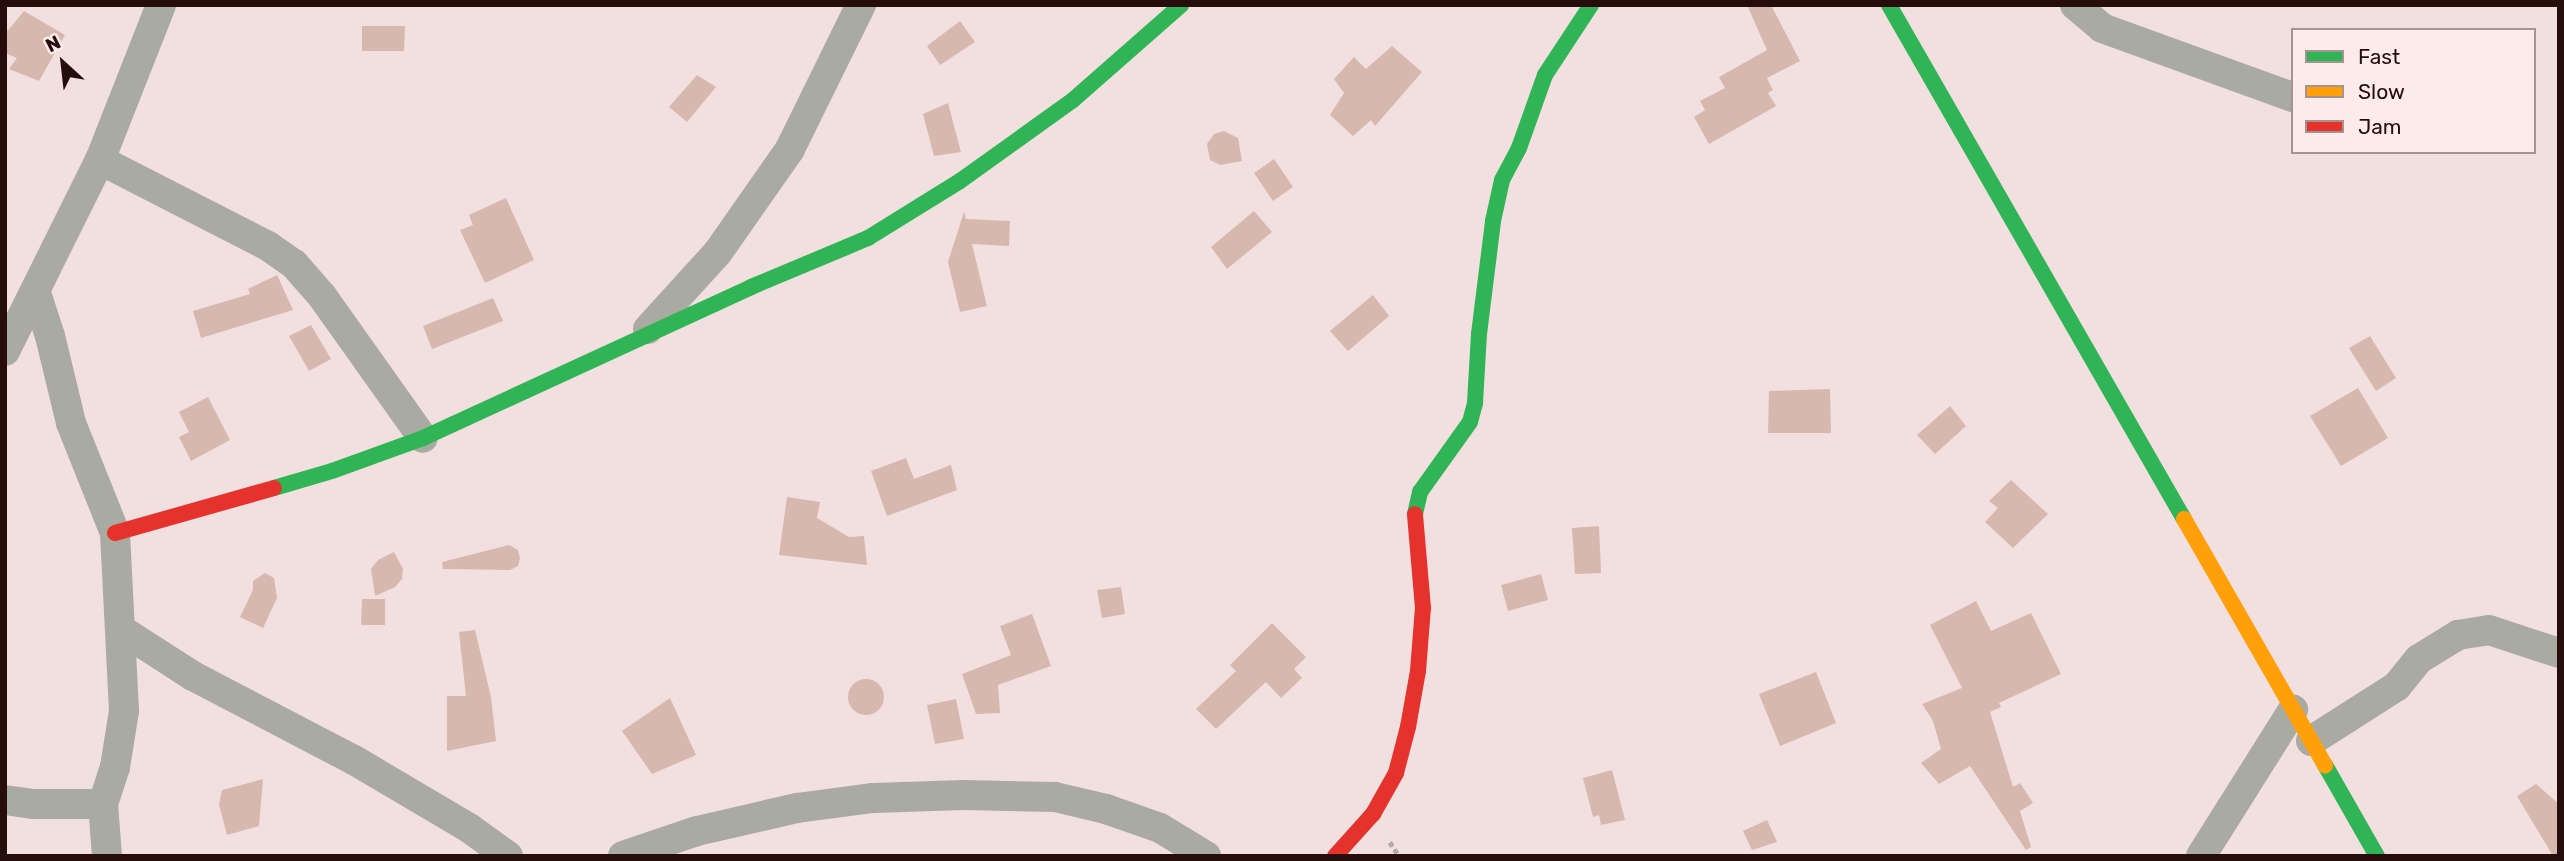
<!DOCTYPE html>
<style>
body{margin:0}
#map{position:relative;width:2564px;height:861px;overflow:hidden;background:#f1e0df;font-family:Rubik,sans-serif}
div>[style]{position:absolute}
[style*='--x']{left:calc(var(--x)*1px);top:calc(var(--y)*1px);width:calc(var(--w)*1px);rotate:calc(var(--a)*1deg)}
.building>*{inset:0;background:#d7b8ae}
.round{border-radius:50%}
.path>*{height:4.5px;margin-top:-2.25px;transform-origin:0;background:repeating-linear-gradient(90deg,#b0aba6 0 5px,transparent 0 8.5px)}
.street>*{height:30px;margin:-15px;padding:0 15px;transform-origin:15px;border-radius:15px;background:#a9aaa2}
.fast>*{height:16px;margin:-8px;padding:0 8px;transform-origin:8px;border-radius:8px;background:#30b455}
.slow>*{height:16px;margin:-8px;padding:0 8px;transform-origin:8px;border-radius:8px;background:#ff9f0a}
.jam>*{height:16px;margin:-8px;padding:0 8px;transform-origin:8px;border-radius:8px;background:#e5322d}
span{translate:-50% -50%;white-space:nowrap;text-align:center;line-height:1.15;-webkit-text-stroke:7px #fbebea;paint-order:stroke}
.frame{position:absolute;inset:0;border:7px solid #260d0c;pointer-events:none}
.legend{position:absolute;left:2291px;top:28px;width:245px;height:126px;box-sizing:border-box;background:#fbebea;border:2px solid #a69291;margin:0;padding:9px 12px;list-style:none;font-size:21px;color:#260d0c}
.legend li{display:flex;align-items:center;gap:14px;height:35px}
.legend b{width:35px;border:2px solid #a69291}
.north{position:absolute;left:28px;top:28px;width:70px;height:70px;-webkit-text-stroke:5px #fbebea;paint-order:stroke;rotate:333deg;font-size:19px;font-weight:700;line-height:28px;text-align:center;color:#260d0c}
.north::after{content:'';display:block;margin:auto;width:24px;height:32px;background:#260d0c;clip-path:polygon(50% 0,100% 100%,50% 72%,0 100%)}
</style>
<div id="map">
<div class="building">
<i style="clip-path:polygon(1747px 5px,1771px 5px,1800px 61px,1767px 78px,1773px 90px,1768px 93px,1776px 106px,1709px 144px,1694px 117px,1705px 110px,1700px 101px,1725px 88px,1719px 77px,1767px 50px)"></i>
<i style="clip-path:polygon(24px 11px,65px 35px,39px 81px,9px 69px,17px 58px,5px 53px,5px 34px)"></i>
<i style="clip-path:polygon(960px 21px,975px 42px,940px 65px,927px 46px)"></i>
<i style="clip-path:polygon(362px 26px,405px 26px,404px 51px,362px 51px)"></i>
<i style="clip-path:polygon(1392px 46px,1422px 72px,1375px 126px,1371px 120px,1353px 136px,1330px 115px,1344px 93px,1334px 79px,1354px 57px,1366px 69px)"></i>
<i style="clip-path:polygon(697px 75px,716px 87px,687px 122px,669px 107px)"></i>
<i style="clip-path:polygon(948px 103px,961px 152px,934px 156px,923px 114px)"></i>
<i style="clip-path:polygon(1224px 131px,1238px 138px,1242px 161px,1220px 165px,1210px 160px,1207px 144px,1214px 134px)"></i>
<i style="clip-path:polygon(1274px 159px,1293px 187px,1273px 201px,1254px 173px)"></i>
<i style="clip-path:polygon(506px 198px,534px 260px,485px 283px,460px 230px,473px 225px,469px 215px)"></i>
<i style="clip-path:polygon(1254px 211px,1272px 232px,1227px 269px,1211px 247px)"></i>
<i style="clip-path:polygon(964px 212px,966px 219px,1010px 221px,1009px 246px,972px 244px,987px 306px,960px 312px,948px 262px)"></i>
<i style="clip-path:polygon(277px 275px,293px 310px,201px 338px,193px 311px,250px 294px,248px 289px)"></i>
<i style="clip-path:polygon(1373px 295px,1389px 316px,1348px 351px,1330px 331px)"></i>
<i style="clip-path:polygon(493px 298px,503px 321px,432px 349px,423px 326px)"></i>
<i style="clip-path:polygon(311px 325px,331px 359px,309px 371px,289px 336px)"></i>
<i style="clip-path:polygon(2370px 336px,2396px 378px,2376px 391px,2349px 348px)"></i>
<i style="clip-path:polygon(2358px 388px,2388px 438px,2341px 466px,2310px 416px)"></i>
<i style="clip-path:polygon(1830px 389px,1831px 433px,1768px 433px,1769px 391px)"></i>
<i style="clip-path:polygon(208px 397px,230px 440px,191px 461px,179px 437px,189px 432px,179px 412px)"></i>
<i style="clip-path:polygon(1950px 406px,1966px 426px,1935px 454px,1917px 435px)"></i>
<i style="clip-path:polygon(906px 458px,914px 479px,951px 465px,957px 490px,887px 516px,871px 471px)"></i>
<i style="clip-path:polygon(2011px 480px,2048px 514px,2013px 548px,1985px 522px,1998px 508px,1989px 501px)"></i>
<i style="clip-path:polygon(787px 497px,820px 502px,817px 518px,849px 537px,864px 536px,867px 565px,779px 555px)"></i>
<i style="clip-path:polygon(1599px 526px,1601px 573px,1575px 574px,1572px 528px)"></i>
<i style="clip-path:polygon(509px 545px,518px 550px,520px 558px,518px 566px,510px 570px,443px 569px,442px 562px)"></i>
<i style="clip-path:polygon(394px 552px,403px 569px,402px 579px,395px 587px,375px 596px,371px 569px,378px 560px)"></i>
<i style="clip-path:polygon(265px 573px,274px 578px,277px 598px,263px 628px,240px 617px,253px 590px,253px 581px)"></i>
<i style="clip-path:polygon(1541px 574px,1548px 600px,1508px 611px,1501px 585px)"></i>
<i style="clip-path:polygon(1121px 587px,1125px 614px,1102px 618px,1097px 590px)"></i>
<i style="clip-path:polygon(362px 599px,385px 599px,385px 625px,361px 625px)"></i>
<i style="clip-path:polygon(1976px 601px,1991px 631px,2031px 613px,2061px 674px,1999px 703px,2001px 707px,1990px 712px,2013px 787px,2020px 783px,2033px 803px,2020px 811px,2031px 847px,2026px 850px,1970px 766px,1939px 784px,1921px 763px,1941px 749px,1933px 721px,1922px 704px,1962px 688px,1930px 625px)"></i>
<i style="clip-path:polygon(1032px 614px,1051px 666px,998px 685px,1000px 713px,976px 714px,962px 674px,1011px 655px,1000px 626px)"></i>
<i style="clip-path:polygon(1272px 623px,1306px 657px,1294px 669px,1302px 678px,1281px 698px,1266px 682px,1216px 729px,1196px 709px,1236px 671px,1230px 665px)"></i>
<i style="clip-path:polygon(475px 630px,491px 697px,496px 741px,447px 751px,447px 696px,466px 696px,459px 632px)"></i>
<i style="clip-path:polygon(1816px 672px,1836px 723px,1780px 746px,1759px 694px)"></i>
<i class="round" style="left:848px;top:679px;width:36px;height:36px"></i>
<i style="clip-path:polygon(670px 698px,696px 755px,652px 774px,622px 731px)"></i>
<i style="clip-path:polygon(956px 699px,964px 739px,935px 744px,927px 705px)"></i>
<i style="clip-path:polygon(1612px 770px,1625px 820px,1601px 825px,1599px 815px,1593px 817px,1583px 778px)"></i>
<i style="clip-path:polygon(263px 779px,259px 826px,227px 835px,219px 805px,222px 790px)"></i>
<i style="clip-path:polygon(2536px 784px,2559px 804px,2559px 856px,2553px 856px,2517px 796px)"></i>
<i style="clip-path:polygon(1767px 820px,1777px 842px,1752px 850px,1743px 831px)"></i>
</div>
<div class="path">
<i style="--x:1390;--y:842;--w:17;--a:57"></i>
</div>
<div class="street">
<i style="--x:2075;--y:5;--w:35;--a:40"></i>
<i style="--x:2102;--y:28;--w:203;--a:19.9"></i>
<i style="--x:100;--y:160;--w:189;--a:27.1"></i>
<i style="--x:268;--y:246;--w:32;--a:35"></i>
<i style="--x:294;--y:264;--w:43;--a:48.8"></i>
<i style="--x:322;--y:296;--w:174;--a:54.6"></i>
<i style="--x:36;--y:293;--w:45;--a:72"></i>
<i style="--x:50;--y:336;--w:89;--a:76.4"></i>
<i style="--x:71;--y:423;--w:118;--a:68.2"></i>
<i style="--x:115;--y:533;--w:178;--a:87.1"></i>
<i style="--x:124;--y:711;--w:57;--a:99.1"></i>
<i style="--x:115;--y:767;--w:39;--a:108"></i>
<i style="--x:103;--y:804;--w:52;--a:85.6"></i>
<i style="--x:648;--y:329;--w:104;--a:-47.7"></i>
<i style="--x:718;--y:252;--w:126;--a:-55"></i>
<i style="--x:790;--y:149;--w:161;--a:-63.8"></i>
<i style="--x:5;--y:351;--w:213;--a:-63.6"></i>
<i style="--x:100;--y:160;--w:167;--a:-68.5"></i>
<i style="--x:120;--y:629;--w:87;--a:32.8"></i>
<i style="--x:193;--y:676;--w:182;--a:27.6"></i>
<i style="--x:354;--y:760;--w:134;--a:30.6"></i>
<i style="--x:469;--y:828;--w:48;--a:35.7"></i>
<i style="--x:2311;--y:741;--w:102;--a:-32.6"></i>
<i style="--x:2397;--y:686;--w:35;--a:-51"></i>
<i style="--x:2419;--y:659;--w:46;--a:-31.6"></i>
<i style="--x:2458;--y:635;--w:31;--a:-9"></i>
<i style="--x:2489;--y:630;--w:74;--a:18.2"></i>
<i style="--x:5;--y:800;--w:29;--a:8"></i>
<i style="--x:34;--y:804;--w:69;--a:0"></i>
<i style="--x:623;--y:856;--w:78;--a:-18.7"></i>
<i style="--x:697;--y:831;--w:103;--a:-13"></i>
<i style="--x:797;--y:808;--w:77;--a:-7.5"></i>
<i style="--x:873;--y:798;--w:91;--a:-1.9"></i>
<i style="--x:964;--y:795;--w:91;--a:1.3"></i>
<i style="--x:1055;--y:797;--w:52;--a:13.2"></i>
<i style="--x:1106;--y:809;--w:57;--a:19.4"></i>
<i style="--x:1160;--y:828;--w:54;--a:31.3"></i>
<i style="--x:2201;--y:856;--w:173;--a:-57.8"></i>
</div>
<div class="fast">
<i style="--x:1889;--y:5;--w:593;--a:60.15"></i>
<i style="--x:274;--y:488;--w:60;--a:-16.3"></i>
<i style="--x:332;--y:471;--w:97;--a:-19.9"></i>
<i style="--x:423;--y:438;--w:361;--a:-24.7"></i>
<i style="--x:751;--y:287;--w:127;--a:-22.7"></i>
<i style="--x:868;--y:238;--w:108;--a:-31.8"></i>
<i style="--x:960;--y:181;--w:139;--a:-35.6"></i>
<i style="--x:1073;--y:100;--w:144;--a:-41.3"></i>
<i style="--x:1415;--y:514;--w:23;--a:-77"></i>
<i style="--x:1420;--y:492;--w:86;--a:-54.5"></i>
<i style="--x:1470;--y:422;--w:20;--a:-75"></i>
<i style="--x:1475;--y:403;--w:69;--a:-86.7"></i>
<i style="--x:1479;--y:334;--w:114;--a:-82.9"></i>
<i style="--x:1493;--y:221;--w:42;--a:-77.6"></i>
<i style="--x:1502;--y:180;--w:36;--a:-62"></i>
<i style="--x:1519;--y:148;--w:77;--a:-70.4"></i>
<i style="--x:1545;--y:75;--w:84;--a:-56.7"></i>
<i style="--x:2325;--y:765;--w:105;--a:60.3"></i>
</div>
<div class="slow">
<i style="--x:2184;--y:519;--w:284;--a:60.2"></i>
</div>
<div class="jam">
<i style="--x:115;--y:533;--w:165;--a:-15.8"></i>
<i style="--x:1335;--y:856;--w:57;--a:-47.9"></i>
<i style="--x:1373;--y:814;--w:47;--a:-60.7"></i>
<i style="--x:1396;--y:773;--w:48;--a:-75.4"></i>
<i style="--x:1408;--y:727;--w:57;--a:-79.9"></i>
<i style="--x:1418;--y:671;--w:63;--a:-85.5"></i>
<i style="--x:1423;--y:608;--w:94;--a:-94.9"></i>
</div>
<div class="frame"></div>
<ul class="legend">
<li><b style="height:9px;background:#30b455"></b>Fast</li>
<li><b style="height:9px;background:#ff9f0a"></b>Slow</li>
<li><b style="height:9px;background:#e5322d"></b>Jam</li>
</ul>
<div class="north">N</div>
</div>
